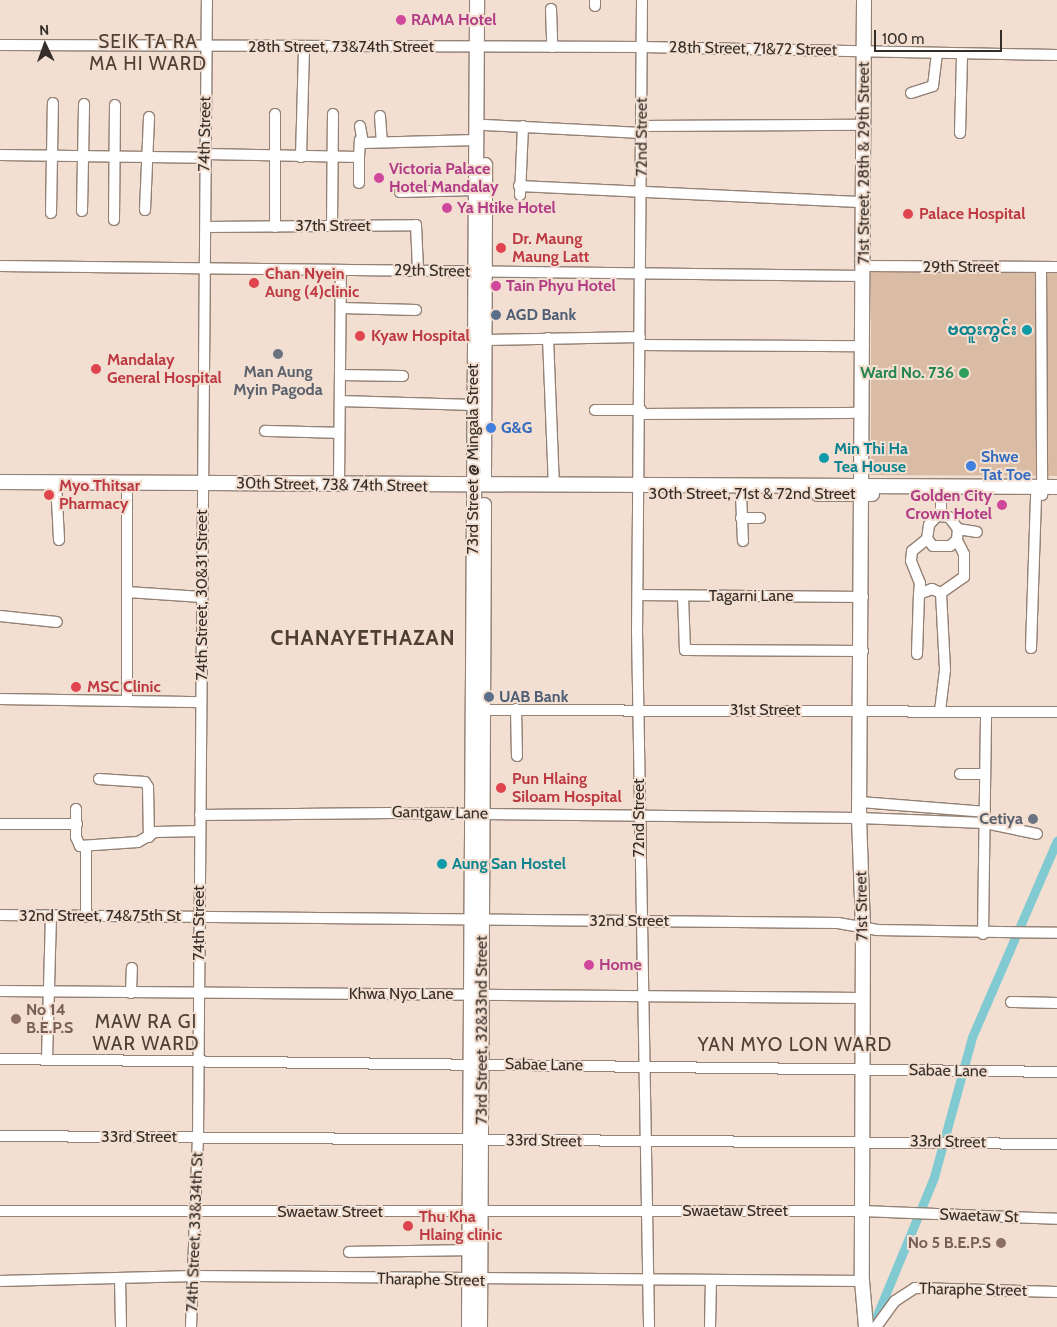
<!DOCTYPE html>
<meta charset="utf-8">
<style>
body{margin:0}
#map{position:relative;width:1057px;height:1327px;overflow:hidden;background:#f2dfd1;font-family:Cabin,"Noto Sans Myanmar",sans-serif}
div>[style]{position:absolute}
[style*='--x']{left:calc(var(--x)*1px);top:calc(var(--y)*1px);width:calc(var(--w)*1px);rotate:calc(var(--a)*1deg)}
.green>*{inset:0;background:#dabba4}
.canal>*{height:9px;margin:-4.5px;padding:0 4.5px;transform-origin:4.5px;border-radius:4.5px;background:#81cad2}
.roads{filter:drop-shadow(1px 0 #938175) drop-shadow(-1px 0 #938175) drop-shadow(0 1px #938175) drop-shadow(0 -1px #938175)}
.minor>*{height:10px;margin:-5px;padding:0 5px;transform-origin:5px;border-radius:5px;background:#fff}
.major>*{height:14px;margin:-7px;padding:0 7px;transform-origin:7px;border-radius:7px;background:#fff}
.dots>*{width:14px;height:14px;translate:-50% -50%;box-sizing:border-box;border:2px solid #f2dfd1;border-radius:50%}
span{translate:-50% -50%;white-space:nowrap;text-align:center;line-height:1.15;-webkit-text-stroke:4px #f2dfd1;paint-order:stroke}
.hotel-label{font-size:16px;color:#b23c85;font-weight:700}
.left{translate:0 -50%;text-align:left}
.right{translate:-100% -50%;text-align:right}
.street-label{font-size:16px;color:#352d28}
.health-label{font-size:16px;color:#be3a42;font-weight:700}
.service-label{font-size:16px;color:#4e5e75;font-weight:700}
.culture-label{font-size:16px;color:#0d838f;font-weight:700}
.worship-label{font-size:16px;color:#5b616d;font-weight:700}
.leisure-label{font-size:16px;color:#27864d;font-weight:700}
.shop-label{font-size:16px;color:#366cbe;font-weight:700}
.education-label{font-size:16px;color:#785e54;font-weight:700}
.quarter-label{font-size:19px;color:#4f4034;letter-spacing:1px}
.district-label{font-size:21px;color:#4f4034;font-weight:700;letter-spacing:1px}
.north{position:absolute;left:20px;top:20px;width:50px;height:50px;-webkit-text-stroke:4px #f2dfd1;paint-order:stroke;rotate:357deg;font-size:14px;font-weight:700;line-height:20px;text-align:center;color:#352d28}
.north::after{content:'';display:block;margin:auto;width:18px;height:22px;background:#352d28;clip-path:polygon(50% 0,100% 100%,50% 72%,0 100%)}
.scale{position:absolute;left:874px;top:30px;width:128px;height:22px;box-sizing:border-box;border:2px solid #352d28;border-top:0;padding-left:6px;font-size:15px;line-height:18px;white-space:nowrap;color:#352d28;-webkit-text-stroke:4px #f2dfd1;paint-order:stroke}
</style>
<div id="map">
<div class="green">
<i style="clip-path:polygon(871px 269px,1057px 272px,1057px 476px,871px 475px)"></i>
</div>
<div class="canal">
<i style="--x:872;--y:1327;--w:162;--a:-67.5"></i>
<i style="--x:934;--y:1177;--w:145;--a:-74.8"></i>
<i style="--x:972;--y:1037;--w:214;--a:-66.6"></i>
</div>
<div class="roads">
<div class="minor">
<i style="--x:595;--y:0;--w:6;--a:90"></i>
<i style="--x:642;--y:0;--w:630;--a:90.45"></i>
<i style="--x:637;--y:630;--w:697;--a:89.01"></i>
<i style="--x:551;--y:9;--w:38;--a:88"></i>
<i style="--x:0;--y:45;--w:642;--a:0.18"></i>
<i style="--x:642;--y:47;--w:415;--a:1.1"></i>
<i style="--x:911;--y:93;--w:23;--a:-18"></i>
<i style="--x:933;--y:86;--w:33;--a:-83"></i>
<i style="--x:275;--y:114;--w:113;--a:90"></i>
<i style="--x:380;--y:116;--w:26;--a:86"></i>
<i style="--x:485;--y:125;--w:157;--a:2.9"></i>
<i style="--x:360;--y:126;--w:17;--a:80"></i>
<i style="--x:363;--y:143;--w:113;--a:-1.5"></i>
<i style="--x:642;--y:126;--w:222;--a:-0.3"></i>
<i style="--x:960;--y:133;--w:78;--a:-88.5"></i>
<i style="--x:205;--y:154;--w:154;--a:1.1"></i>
<i style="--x:359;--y:157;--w:17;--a:-87"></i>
<i style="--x:0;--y:155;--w:204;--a:0.8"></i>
<i style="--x:301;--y:157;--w:110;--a:-88.4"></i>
<i style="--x:359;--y:183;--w:26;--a:-90"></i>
<i style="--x:519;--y:186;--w:345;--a:2.7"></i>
<i style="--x:400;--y:192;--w:75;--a:-1.5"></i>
<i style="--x:520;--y:195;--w:69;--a:-87.5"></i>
<i style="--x:145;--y:210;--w:93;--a:-87.5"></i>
<i style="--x:82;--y:211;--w:107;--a:-88.9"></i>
<i style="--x:51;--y:213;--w:110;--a:-89"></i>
<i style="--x:114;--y:220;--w:115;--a:-89.5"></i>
<i style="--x:332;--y:226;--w:112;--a:-89.5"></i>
<i style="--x:206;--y:227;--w:210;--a:-0.5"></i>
<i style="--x:416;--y:225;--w:44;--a:87.4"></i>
<i style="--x:0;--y:266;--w:864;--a:0.66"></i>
<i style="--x:864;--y:266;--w:193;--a:0.3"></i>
<i style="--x:1041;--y:267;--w:228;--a:89.7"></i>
<i style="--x:341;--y:308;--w:75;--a:1.5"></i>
<i style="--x:548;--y:338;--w:148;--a:87.7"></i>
<i style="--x:486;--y:340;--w:154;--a:-1.1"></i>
<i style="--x:641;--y:345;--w:223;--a:0.3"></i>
<i style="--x:341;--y:375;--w:62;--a:0.9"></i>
<i style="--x:340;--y:401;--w:134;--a:1.7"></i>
<i style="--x:595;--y:410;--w:46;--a:0"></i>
<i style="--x:640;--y:414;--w:223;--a:-0.3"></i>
<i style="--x:265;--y:431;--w:74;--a:1.5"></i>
<i style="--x:56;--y:482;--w:58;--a:87"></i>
<i style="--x:339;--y:485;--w:215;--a:-89.5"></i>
<i style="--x:741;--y:494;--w:47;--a:87.6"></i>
<i style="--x:941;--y:515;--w:30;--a:-90"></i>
<i style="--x:741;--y:518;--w:19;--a:0"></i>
<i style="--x:958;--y:529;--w:19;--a:9"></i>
<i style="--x:927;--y:539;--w:19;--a:141"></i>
<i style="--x:912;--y:551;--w:10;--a:96"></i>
<i style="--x:911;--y:561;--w:24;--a:68"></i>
<i style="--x:920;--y:583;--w:11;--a:95"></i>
<i style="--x:919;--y:594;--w:14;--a:-21"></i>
<i style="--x:932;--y:589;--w:10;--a:24"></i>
<i style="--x:941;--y:593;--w:77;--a:87"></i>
<i style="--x:945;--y:670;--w:41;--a:97"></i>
<i style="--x:127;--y:592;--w:75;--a:3.8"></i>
<i style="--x:941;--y:593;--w:28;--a:-35"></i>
<i style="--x:964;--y:577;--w:23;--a:-90"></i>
<i style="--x:964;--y:554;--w:16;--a:-117"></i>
<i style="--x:957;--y:540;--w:11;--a:-85"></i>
<i style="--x:958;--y:529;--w:15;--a:-127"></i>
<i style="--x:949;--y:517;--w:12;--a:-175"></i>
<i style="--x:937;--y:516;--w:12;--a:132"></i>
<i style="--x:929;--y:525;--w:14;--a:98"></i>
<i style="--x:927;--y:539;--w:9;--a:49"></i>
<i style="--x:933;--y:546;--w:17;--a:0"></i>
<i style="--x:950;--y:546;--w:9;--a:-41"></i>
<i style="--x:638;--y:595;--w:225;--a:0.5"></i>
<i style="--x:683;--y:596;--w:54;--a:87.9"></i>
<i style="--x:685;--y:650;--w:178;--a:0.3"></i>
<i style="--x:0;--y:616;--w:57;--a:6"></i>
<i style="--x:1031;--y:648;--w:153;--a:-88.1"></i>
<i style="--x:917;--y:654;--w:60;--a:-88.1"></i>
<i style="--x:0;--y:699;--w:201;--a:0.9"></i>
<i style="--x:127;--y:701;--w:219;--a:-90"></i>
<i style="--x:516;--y:709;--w:47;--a:88.8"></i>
<i style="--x:478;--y:710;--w:579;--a:0.2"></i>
<i style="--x:960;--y:774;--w:24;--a:0"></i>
<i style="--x:99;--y:779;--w:46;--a:3.7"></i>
<i style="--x:145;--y:782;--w:6;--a:59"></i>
<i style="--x:148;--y:787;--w:50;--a:88.9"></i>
<i style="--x:859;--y:802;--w:126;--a:4.5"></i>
<i style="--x:76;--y:809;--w:28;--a:90"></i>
<i style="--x:76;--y:837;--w:10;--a:66"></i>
<i style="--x:80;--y:846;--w:58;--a:-3.9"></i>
<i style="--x:138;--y:842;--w:20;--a:-30"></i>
<i style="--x:155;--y:832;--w:45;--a:-1.3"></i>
<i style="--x:200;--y:815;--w:191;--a:-0.6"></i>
<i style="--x:391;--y:813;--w:468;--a:0.6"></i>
<i style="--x:859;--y:818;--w:126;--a:2.3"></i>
<i style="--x:985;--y:823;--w:53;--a:11.9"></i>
<i style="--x:0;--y:824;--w:77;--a:0"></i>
<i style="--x:0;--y:915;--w:838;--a:0.55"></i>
<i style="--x:838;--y:923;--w:39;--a:10"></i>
<i style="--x:876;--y:930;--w:181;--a:0.9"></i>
<i style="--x:86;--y:917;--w:70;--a:-90"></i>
<i style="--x:983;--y:934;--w:222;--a:-89.2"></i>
<i style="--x:0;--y:991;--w:863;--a:0.46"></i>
<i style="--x:131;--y:993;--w:25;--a:-88"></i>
<i style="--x:1011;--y:1002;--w:46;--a:1.2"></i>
<i style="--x:0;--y:1059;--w:1057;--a:0.7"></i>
<i style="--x:47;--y:1059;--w:143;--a:-88.4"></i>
<i style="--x:0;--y:1136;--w:1057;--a:0.43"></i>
<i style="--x:0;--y:1211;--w:862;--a:0"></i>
<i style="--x:862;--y:1211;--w:195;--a:2.3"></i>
<i style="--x:349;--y:1252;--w:121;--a:-0.9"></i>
<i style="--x:120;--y:1278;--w:49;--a:88.8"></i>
<i style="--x:0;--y:1281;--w:194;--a:-1.5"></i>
<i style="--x:194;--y:1276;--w:668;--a:0.43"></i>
<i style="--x:191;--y:1327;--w:190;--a:-87.9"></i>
<i style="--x:198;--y:1137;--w:1137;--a:-89.55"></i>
<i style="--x:710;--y:1327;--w:47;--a:-88.8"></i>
<i style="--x:876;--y:1327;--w:32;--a:-54"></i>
<i style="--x:895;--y:1301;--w:24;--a:-33"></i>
<i style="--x:915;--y:1288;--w:142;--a:1.6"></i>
</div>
<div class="major">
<i style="--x:864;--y:0;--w:818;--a:90.35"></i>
<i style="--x:859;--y:818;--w:109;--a:87.9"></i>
<i style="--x:863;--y:927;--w:354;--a:90.2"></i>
<i style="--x:862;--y:1281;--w:46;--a:85"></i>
<i style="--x:484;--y:479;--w:314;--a:-89.8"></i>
<i style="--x:0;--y:482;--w:1057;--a:0.27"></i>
<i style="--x:818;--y:494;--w:54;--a:0"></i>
<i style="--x:469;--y:1327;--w:1327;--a:-89.65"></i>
<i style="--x:480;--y:1327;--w:822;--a:-89.72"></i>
</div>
</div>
<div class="dots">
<i style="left:401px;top:20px;background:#d1479c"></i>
<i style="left:379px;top:178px;background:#d1479c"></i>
<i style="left:447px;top:208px;background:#d1479c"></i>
<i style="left:908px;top:214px;background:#e0444e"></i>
<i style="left:501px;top:248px;background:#e0444e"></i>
<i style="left:254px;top:283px;background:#e0444e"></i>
<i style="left:496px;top:286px;background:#d1479c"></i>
<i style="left:496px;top:315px;background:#5c6f8a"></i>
<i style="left:1027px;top:330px;background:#0f9aa8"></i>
<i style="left:360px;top:336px;background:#e0444e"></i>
<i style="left:278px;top:354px;background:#6b7280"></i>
<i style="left:96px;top:369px;background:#e0444e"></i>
<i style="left:964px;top:373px;background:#2e9e5b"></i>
<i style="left:491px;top:428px;background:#3f7fe0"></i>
<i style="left:824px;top:458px;background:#0f9aa8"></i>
<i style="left:971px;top:466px;background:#3f7fe0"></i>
<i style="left:49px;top:495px;background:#e0444e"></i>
<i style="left:1002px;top:505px;background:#d1479c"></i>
<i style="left:76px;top:687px;background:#e0444e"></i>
<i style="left:489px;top:697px;background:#5c6f8a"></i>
<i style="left:501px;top:788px;background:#e0444e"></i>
<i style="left:1033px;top:819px;background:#6b7280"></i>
<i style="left:442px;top:864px;background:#0f9aa8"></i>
<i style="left:589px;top:965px;background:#d1479c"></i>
<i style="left:16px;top:1019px;background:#8d6e63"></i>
<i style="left:408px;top:1226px;background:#e0444e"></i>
<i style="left:1001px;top:1243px;background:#8d6e63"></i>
</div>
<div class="hotel-label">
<span class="left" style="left:411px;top:20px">RAMA Hotel</span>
<span class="left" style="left:389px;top:178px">Victoria Palace<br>Hotel Mandalay</span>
<span class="left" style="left:457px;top:208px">Ya Htike Hotel</span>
<span class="left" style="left:506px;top:286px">Tain Phyu Hotel</span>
<span class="right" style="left:992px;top:505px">Golden City<br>Crown Hotel</span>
<span class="left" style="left:599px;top:965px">Home</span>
</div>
<div class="street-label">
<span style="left:341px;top:47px">28th Street, 73&amp;74th Street</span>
<span style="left:753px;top:49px;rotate:1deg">28th Street, 71&amp;72 Street</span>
<span style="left:205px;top:134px;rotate:-89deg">74th Street</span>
<span style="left:642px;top:137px;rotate:-90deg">72nd Street</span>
<span style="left:864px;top:163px;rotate:-90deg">71st Street, 28th &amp; 29th Street</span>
<span style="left:333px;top:226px">37th Street</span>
<span style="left:961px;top:267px">29th Street</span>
<span style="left:432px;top:271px;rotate:1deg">29th Street</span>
<span style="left:473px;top:459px;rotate:-90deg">73rd Street @ Mingala Street</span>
<span style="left:332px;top:485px;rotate:1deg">30th Street, 73&amp; 74th Street</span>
<span style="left:752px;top:494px">30th Street, 71st &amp; 72nd Street</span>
<span style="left:202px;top:595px;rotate:-90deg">74th Street, 30&amp;31 Street</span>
<span style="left:751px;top:596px">Tagarni Lane</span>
<span style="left:765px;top:710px">31st Street</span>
<span style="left:440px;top:813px;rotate:1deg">Gantgaw Lane</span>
<span style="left:639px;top:818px;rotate:-90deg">72nd Street</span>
<span style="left:862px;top:906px;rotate:-91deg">71st Street</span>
<span style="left:100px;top:916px">32nd Street, 74&amp;75th St</span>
<span style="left:629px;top:921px">32nd Street</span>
<span style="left:199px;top:923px;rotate:-90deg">74th Street</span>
<span style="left:401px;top:994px">Khwa Nyo Lane</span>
<span style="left:482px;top:1030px;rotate:-90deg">73rd Street, 32&amp;33nd Street</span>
<span style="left:544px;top:1065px;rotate:1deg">Sabae Lane</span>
<span style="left:948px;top:1071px;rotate:1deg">Sabae Lane</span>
<span style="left:139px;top:1137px">33rd Street</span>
<span style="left:544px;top:1141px;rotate:1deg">33rd Street</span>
<span style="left:948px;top:1142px;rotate:1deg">33rd Street</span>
<span style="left:735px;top:1211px">Swaetaw Street</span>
<span style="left:330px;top:1212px">Swaetaw Street</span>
<span style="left:979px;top:1216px;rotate:2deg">Swaetaw St</span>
<span style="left:195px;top:1232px;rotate:-88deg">74th Street, 33&amp;34th St</span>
<span style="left:431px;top:1280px;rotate:1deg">Tharaphe Street</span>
<span style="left:973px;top:1290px;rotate:1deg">Tharaphe Street</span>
</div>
<div class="health-label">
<span class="left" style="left:919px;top:214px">Palace Hospital</span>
<span class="left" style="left:512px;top:248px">Dr. Maung<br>Maung Latt</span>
<span class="left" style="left:265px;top:283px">Chan Nyein<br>Aung (4)clinic</span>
<span class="left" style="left:371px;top:336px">Kyaw Hospital</span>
<span class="left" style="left:107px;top:369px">Mandalay<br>General Hospital</span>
<span class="left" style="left:59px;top:495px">Myo Thitsar<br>Pharmacy</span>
<span class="left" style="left:87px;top:687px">MSC Clinic</span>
<span class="left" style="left:512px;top:788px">Pun Hlaing<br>Siloam Hospital</span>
<span class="left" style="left:419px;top:1226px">Thu Kha<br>Hlaing clinic</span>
</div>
<div class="service-label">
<span class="left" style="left:506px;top:315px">AGD Bank</span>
<span class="left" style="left:499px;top:697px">UAB Bank</span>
</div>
<div class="culture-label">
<span class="right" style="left:1017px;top:330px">ဗထူးကွင်း</span>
<span class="left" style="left:834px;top:458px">Min Thi Ha<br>Tea House</span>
<span class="left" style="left:452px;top:864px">Aung San Hostel</span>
</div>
<div class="worship-label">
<span style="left:278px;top:381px">Man Aung<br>Myin Pagoda</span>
<span class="right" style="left:1023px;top:819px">Cetiya</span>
</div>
<div class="leisure-label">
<span class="right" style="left:954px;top:373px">Ward No. 736</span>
</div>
<div class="shop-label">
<span class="left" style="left:501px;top:428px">G&amp;G</span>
<span class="left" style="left:981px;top:466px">Shwe<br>Tat Toe</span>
</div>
<div class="education-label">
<span class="left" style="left:26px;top:1019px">No 14<br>B.E.P.S</span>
<span class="right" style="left:991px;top:1243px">No 5 B.E.P.S</span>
</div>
<div class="quarter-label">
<span style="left:148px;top:53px">SEIK TA RA<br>MA HI WARD</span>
<span style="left:146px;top:1033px">MAW RA GI<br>WAR WARD</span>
<span style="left:795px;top:1045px">YAN MYO LON WARD</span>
</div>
<div class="district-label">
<span style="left:363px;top:638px">CHANAYETHAZAN</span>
</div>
<div class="north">N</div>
<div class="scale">100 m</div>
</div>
